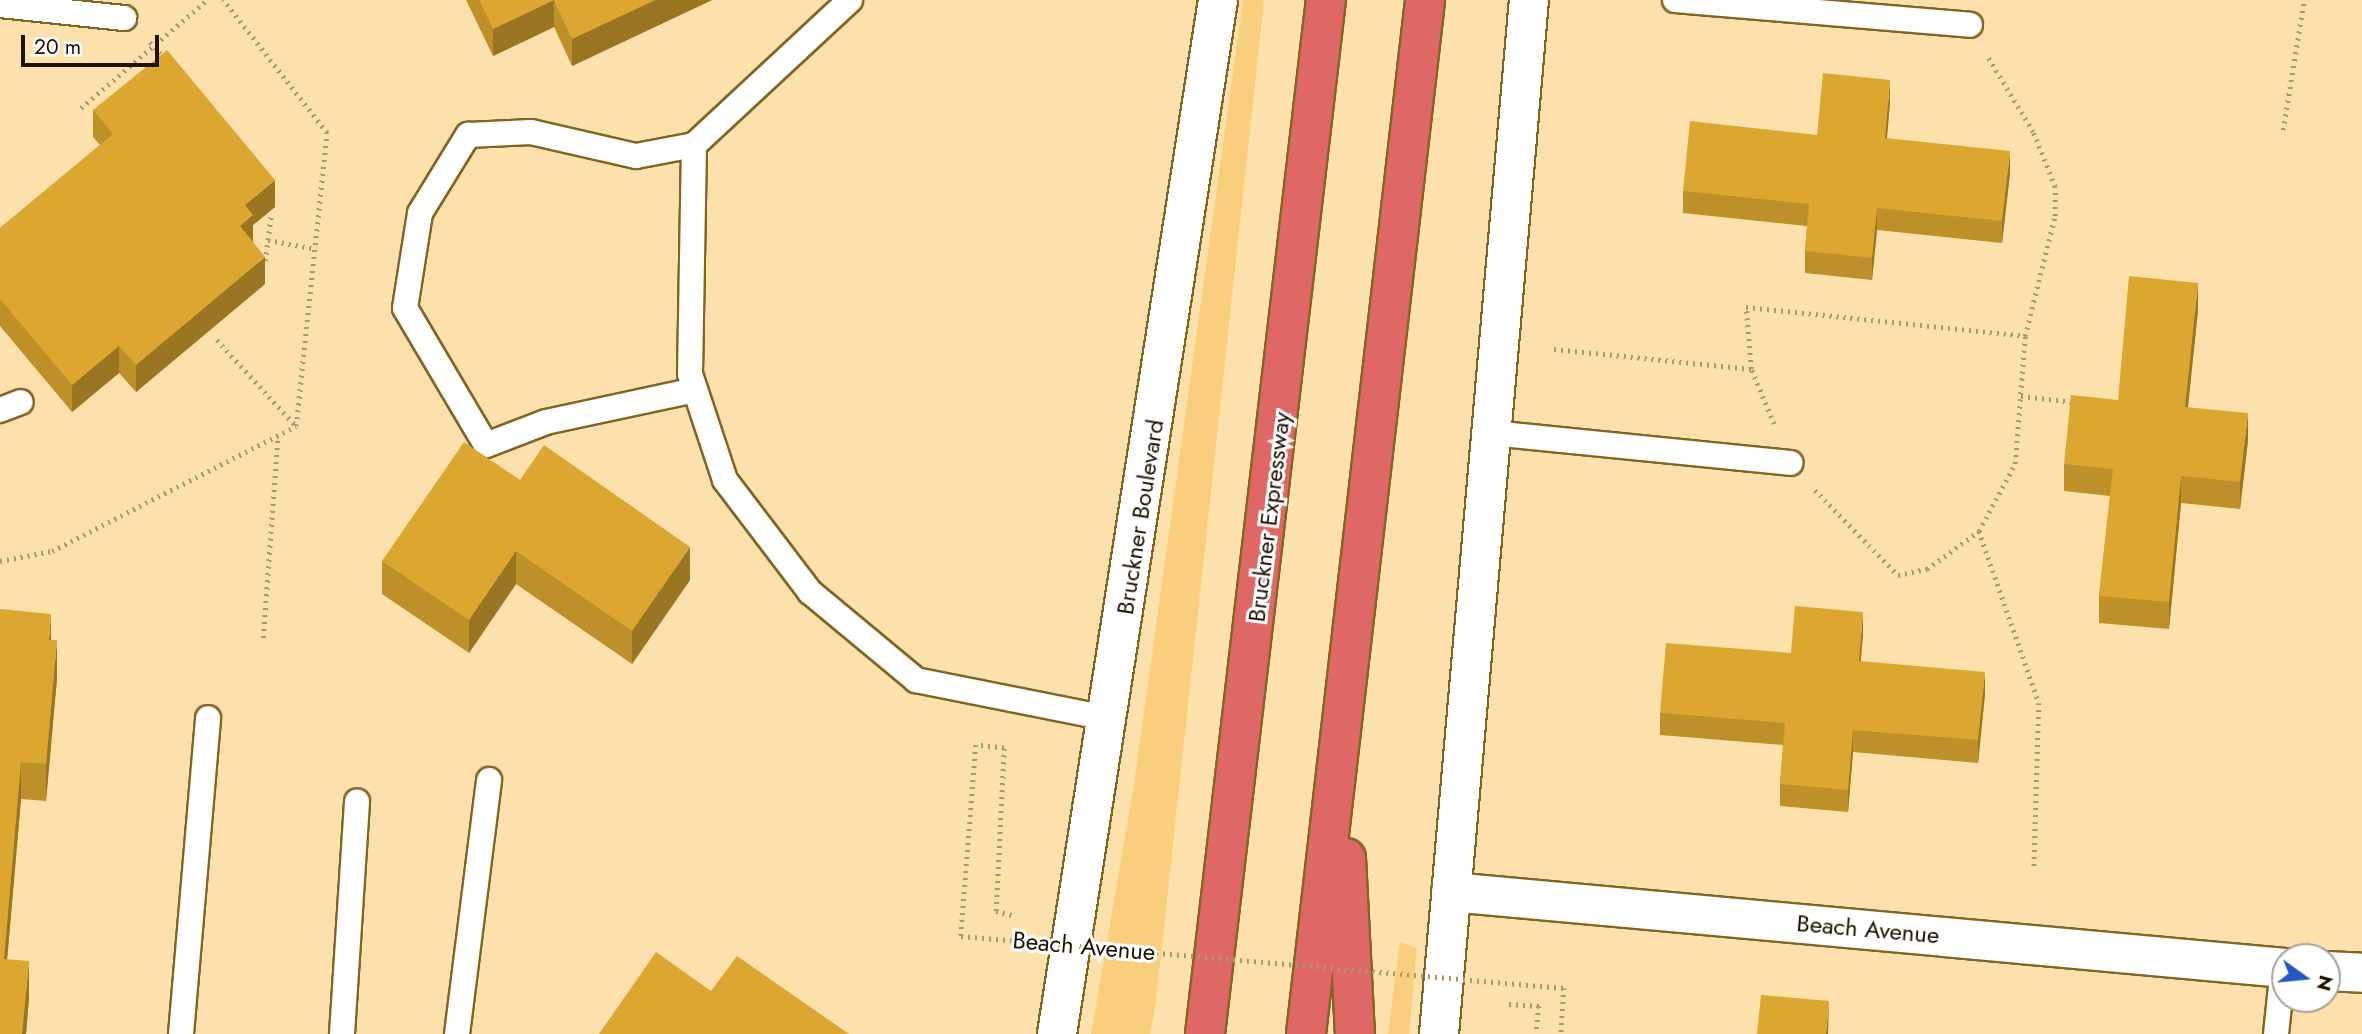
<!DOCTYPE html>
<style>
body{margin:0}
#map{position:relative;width:2362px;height:1034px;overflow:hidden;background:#fde1ad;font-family:Jost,sans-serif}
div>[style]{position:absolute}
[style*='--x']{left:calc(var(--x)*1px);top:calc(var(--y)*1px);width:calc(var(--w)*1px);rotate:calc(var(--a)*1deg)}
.green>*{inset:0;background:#f9cf7d}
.path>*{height:4.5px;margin-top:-2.25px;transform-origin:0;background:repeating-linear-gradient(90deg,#ad976f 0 2px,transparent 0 7px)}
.roads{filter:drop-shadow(2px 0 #836421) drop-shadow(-2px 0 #836421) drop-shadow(0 2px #836421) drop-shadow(0 -2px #836421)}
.lane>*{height:24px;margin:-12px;padding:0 12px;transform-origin:12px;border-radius:12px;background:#fff}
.street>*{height:38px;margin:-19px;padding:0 19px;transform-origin:19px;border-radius:19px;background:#fff}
.secondary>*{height:38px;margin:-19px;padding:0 19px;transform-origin:19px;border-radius:19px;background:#fff}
.highway>*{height:38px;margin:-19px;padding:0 19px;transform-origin:19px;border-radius:19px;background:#df6866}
.path-bridge>*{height:4.5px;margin-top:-2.25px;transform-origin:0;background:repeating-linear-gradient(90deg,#ad976f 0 2px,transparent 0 7px)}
.wall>*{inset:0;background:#bd902a}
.shaded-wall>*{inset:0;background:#9a7522}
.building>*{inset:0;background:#dca731}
span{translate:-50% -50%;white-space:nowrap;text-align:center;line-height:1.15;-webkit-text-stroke:6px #fff;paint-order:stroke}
.street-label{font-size:24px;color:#1d1100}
.north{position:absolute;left:2271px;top:943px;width:70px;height:70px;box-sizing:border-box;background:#fff;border:2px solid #a5a099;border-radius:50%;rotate:105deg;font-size:19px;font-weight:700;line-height:28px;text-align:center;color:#1d1100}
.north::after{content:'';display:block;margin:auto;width:24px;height:32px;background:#2657c5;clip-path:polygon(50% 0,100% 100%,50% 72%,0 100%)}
.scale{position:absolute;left:21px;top:35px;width:138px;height:32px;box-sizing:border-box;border:4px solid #1d1100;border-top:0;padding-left:9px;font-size:21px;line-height:24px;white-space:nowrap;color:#1d1100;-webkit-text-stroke:5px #fff;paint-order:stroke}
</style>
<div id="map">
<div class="green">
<i style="clip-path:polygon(1243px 0,1264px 0,1156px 1002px,1150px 1034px,1091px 1034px,1134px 784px)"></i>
<i style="clip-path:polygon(1400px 942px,1417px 948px,1409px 1034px,1388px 1034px)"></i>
</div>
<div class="path">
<i style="--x:150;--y:42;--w:19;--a:47"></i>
<i style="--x:81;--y:108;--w:166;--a:-40.6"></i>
<i style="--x:2283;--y:130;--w:132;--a:-80.8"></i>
<i style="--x:268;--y:240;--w:49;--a:10.6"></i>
<i style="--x:265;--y:261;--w:45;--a:-82.4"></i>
<i style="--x:217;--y:340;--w:117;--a:47.4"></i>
<i style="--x:1554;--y:349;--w:198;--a:5.8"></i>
<i style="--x:2021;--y:396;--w:53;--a:6.5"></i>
<i style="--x:1774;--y:424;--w:60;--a:-112.7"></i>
<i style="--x:1751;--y:369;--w:62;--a:-94.6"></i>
<i style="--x:1746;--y:307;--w:281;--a:5.9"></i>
<i style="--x:1815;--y:490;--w:119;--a:45.7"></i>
<i style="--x:1898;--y:575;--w:30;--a:-12"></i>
<i style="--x:1927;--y:569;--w:64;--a:-36.2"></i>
<i style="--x:1979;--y:531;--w:76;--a:-61.8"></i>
<i style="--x:2015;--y:464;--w:128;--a:-85.5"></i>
<i style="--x:2025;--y:336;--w:124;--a:-76"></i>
<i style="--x:2055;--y:216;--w:29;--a:-90"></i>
<i style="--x:2055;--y:187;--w:59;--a:-111.8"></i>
<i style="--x:2033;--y:132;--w:89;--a:-121.2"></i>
<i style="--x:1979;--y:531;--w:182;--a:70.8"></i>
<i style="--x:2039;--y:703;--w:165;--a:91.7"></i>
<i style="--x:0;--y:561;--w:53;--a:-10.9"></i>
<i style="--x:52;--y:551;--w:274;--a:-27.1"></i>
<i style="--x:296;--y:426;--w:295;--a:-84"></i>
<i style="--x:327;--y:133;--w:169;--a:-128"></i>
<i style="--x:263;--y:638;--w:203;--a:-85.8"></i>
<i style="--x:996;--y:911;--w:21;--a:14"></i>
<i style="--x:1509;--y:1004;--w:30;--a:4"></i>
<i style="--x:1539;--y:1006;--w:28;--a:96"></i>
</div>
<div class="roads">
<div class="lane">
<i style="--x:1675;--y:0;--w:296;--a:4.8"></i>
<i style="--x:0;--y:5;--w:125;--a:6"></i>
<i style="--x:694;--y:145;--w:229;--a:91"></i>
<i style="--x:690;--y:374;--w:112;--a:71.7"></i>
<i style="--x:725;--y:480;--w:141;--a:52.8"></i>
<i style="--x:810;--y:592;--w:138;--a:39.7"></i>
<i style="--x:916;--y:680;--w:195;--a:11.3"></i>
<i style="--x:695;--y:390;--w:152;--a:167.9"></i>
<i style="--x:546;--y:422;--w:64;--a:159"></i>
<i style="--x:486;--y:445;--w:159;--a:-120.6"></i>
<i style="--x:405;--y:308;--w:96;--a:-81"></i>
<i style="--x:420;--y:213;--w:92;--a:-58.4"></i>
<i style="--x:468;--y:135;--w:63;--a:-2.7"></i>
<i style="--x:531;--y:132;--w:108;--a:12.9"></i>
<i style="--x:636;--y:156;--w:59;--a:-10.7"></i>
<i style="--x:694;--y:145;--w:213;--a:-42.9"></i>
<i style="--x:0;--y:410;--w:22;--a:-21"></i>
<i style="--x:1491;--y:433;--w:301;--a:5.7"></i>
<i style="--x:181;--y:1034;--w:317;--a:-85.1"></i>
<i style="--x:342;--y:1034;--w:233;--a:-86.3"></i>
<i style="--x:457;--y:1034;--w:256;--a:-82.8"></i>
<i style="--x:2276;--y:1034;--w:67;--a:-84"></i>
</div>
<div class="street">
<i style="--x:1451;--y:892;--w:837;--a:5.21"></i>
<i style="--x:2327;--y:971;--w:35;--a:3"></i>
</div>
<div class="secondary">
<i style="--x:1057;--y:1034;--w:1046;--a:-81.15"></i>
<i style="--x:1439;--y:1034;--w:1038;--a:-85.03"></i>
</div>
<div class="highway">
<i style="--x:1346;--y:858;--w:176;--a:87.1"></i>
<i style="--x:1205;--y:1034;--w:1041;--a:-83.33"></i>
<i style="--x:1306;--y:1034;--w:1041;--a:-83.43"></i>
</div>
</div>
<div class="path-bridge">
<i style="--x:996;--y:911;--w:163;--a:-87.2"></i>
<i style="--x:1004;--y:748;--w:28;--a:-174"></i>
<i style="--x:976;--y:745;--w:192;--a:94.5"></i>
<i style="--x:961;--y:936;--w:605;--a:4.93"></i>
<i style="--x:1564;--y:988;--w:46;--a:93.7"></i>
</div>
<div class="wall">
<i style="clip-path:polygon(466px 0,712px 0,572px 66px,554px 27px,493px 56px)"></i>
<i style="clip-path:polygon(1890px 102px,1887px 138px,2010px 173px,2002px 243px,1877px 230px,1872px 280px,1805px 273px,1805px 251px,1807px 226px,1683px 213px,1683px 191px,1817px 135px)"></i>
<i style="clip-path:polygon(93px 110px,275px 207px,253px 225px,253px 242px,265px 284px,136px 392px,119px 373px,72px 412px,0 326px,0 228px,100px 145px,93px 137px)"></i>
<i style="clip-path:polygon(2198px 310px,2188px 407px,2248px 440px,2240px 509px,2181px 503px,2169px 629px,2099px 623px,2099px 596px,2110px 496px,2064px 491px,2064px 464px,2118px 400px)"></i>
<i style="clip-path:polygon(520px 480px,690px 580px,632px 664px,516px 584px,469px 653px,382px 594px,382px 561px)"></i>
<i style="clip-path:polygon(0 609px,51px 640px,57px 678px,46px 801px,21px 799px,7px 959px,29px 998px,26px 1034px,0 1034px)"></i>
<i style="clip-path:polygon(1863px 634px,1860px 661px,1985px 694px,1978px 763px,1853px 752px,1848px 812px,1780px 806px,1780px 784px,1783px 745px,1660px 735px,1660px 713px,1791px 653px)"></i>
</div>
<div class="shaded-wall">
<i style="clip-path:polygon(554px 0,554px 27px,493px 56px,493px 29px)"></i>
<i style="clip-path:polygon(655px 0,712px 0,572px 66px,572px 39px)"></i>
<i style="clip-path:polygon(1890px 80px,1890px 102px,1885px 160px,1885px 138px)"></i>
<i style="clip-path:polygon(2010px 151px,2010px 173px,2002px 243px,2002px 221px)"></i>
<i style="clip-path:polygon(275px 180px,275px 207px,253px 225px,253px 242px,240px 226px,245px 205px)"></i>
<i style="clip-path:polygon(1877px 208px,1877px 230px,1872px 280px,1872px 258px)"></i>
<i style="clip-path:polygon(265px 257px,265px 284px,136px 392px,136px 365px)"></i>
<i style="clip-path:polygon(2198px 283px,2198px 310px,2185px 434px,2185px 407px)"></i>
<i style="clip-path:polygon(119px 346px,119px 373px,72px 412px,72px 385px)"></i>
<i style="clip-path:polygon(2248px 413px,2248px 440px,2240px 509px,2240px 482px)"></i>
<i style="clip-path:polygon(2181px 476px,2181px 503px,2169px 629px,2169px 602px)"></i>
<i style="clip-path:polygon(690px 547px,690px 580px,632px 664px,632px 631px)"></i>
<i style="clip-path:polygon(516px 551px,516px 584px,469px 653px,469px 620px)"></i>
<i style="clip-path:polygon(1863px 612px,1863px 634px,1859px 683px,1859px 661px)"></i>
<i style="clip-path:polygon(51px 614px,51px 651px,49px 640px)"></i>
<i style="clip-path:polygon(57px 640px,57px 678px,46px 801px,46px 764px)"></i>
<i style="clip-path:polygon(1985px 672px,1985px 694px,1978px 763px,1978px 740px)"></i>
<i style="clip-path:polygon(1853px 730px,1853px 752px,1848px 812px,1848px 790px)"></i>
<i style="clip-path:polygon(21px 762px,21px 799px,4px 996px,4px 959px)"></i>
<i style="clip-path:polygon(29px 961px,29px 998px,26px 1034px,22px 1034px)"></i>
<i style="clip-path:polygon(1829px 1001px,1828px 1034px,1826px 1034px)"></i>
</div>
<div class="building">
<i style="clip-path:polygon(479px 0,655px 0,572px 39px,554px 0,493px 29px)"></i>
<i style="clip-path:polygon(167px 50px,275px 180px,245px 205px,253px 215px,240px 226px,265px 257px,136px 365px,119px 346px,72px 385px,0 299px,0 228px,113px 134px,93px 110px)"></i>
<i style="clip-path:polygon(1823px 73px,1890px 80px,1885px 138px,2010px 151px,2002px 221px,1877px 208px,1872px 258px,1805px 251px,1809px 204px,1683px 191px,1690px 121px,1817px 135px)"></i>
<i style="clip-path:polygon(2129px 276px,2198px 283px,2185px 407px,2248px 413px,2240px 482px,2181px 476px,2169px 602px,2099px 596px,2113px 469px,2064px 464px,2071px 395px,2118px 400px)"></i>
<i style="clip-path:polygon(464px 442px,520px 480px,544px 445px,690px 547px,632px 631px,516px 551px,469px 620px,382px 561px)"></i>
<i style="clip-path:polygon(1795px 606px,1863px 612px,1859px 661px,1985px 672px,1978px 740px,1853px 730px,1848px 790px,1780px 784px,1785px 723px,1660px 713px,1666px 643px,1791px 653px)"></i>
<i style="clip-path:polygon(0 609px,51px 614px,49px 640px,57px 640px,46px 764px,21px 762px,4px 959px,29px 961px,22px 1034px,0 1034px)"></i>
<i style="clip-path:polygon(656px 952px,711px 991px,737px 956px,849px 1034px,599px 1034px)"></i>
<i style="clip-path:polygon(1761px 995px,1829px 1001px,1826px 1034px,1757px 1034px)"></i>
</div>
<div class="street-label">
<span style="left:1140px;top:517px;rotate:-81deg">Bruckner Boulevard</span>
<span style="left:1269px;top:517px;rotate:-83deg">Bruckner Expressway</span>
<span style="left:1868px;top:929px;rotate:5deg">Beach Avenue</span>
<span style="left:1084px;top:946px;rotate:5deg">Beach Avenue</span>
</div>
<div class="north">N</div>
<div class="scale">20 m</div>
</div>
